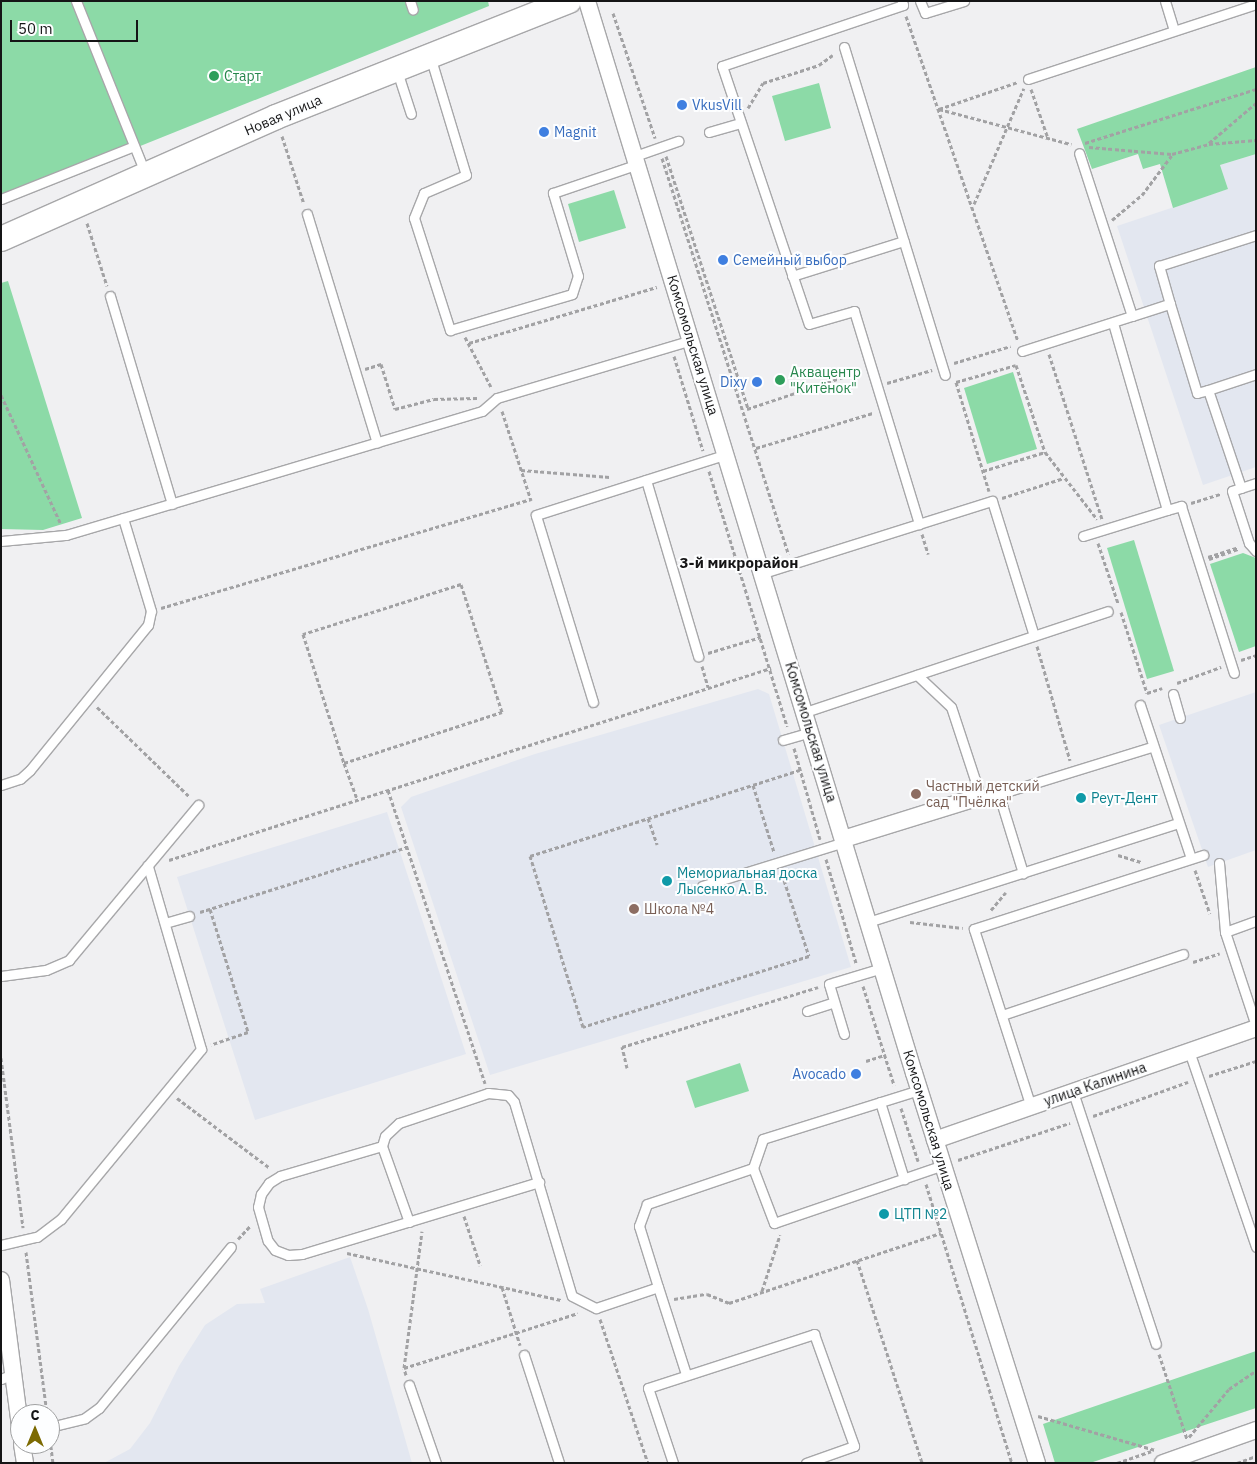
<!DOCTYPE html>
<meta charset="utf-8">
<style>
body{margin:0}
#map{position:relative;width:1257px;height:1464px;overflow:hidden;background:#f0f0f2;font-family:"IBM Plex Sans",sans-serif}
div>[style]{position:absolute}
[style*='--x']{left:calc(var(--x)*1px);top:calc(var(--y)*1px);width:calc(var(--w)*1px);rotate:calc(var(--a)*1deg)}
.built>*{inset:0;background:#e3e7f0}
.green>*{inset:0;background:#8cdaa7}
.path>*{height:3px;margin-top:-1.5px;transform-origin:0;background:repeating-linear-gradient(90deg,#a2a2a4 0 4px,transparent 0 6.5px)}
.roads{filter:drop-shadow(1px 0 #a7a7a9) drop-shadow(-1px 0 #a7a7a9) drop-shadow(0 1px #a7a7a9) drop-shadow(0 -1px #a7a7a9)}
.lane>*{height:9px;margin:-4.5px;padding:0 4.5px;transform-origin:4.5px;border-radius:4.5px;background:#fff}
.street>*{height:16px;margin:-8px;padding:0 8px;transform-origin:8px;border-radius:8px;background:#fff}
.secondary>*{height:24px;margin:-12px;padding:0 12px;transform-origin:12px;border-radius:12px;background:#fff}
.dots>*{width:14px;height:14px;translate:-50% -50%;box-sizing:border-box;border:2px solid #fdfeff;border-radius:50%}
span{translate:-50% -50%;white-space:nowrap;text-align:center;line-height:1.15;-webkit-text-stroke:4px #fdfeff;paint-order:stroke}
.leisure-label{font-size:14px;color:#27864d}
.left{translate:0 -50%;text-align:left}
.shop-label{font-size:14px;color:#366cbe}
.right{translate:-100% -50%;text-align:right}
.street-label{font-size:14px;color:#151516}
.education-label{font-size:14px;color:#785e54}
.culture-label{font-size:14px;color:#0d838f}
.neighbourhood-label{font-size:15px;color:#151516;font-weight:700}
.frame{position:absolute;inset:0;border:2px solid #151516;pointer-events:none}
.north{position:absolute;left:10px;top:1404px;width:50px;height:50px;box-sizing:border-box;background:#fdfeff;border:1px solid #a0a1a2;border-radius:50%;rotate:0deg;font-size:14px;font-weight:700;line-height:20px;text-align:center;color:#151516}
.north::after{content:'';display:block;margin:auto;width:18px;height:22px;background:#7c6a02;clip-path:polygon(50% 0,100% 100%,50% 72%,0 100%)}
.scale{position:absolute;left:10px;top:20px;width:128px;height:22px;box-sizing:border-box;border:2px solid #151516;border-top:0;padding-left:6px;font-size:15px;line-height:18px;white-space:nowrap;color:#151516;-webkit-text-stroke:4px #fdfeff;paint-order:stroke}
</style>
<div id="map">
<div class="built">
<i style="clip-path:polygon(1256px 154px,1256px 467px,1203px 485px,1117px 226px,1228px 189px,1220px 165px)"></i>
<i style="clip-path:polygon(758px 689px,769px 694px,851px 967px,490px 1075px,401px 807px,411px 797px,535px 754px)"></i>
<i style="clip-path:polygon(1256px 692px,1256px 850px,1208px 867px,1159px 725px)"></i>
<i style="clip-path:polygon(387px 812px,466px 1054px,255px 1120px,177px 877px)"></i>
<i style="clip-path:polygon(350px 1257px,368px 1309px,412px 1463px,104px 1463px,130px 1449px,150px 1423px,179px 1366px,205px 1325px,237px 1304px,265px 1303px,260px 1289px)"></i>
</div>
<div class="green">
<i style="clip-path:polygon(1px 1px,488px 1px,489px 6px,1px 202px)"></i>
<i style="clip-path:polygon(1256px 67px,1256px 154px,1220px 165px,1228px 189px,1173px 208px,1160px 164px,1143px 169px,1138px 154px,1092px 169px,1077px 129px)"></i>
<i style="clip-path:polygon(819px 83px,831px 128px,785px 141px,772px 96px)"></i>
<i style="clip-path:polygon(614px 190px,626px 228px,579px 242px,568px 204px)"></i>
<i style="clip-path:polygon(8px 281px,82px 518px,43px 530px,1px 529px,1px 283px)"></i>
<i style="clip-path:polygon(1013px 372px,1037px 449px,987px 464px,964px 388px)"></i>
<i style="clip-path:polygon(1134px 540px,1174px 671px,1147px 679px,1107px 548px)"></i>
<i style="clip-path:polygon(1243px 553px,1256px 558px,1256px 646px,1239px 652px,1210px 564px)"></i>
<i style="clip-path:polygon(740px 1063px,749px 1091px,695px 1108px,686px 1081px)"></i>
<i style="clip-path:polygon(1256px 1351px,1256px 1408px,1090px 1463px,1055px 1463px,1043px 1424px)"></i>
</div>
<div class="path">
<i style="--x:613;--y:13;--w:132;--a:71.4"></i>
<i style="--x:906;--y:16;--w:344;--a:71"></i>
<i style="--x:1031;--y:89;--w:52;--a:70.9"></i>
<i style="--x:748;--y:108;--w:29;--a:-59"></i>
<i style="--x:763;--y:83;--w:59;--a:-17.8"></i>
<i style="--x:819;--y:65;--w:17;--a:-36"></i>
<i style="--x:939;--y:109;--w:137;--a:14.9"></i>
<i style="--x:939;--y:109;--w:83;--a:-18.9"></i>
<i style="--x:282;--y:136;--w:71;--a:72.1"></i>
<i style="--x:1085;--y:143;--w:179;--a:-17.5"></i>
<i style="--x:1209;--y:143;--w:62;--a:-40.4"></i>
<i style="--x:1089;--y:147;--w:83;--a:4.8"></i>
<i style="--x:1172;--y:154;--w:38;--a:-15"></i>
<i style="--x:1209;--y:144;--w:47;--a:-4.9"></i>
<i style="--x:666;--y:156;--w:265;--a:72"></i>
<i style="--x:662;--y:158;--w:416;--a:72.3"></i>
<i style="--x:974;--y:204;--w:126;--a:-66.7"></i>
<i style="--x:1112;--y:220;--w:39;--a:-40"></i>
<i style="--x:1142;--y:195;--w:50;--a:-53.1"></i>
<i style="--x:87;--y:223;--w:66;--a:72.4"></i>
<i style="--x:465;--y:337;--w:56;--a:62.5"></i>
<i style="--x:469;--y:343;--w:196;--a:-16.6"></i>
<i style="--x:1049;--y:354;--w:173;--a:72.2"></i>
<i style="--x:674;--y:356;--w:99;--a:73"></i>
<i style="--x:954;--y:363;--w:59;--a:-16.6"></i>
<i style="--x:365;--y:369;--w:17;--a:-17"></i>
<i style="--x:381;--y:364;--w:47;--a:72.7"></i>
<i style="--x:395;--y:409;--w:40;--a:-14.4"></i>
<i style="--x:434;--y:399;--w:43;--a:-1.3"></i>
<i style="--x:956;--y:382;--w:62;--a:-15.8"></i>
<i style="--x:1016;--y:365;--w:92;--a:71.6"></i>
<i style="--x:1045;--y:452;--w:85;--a:52.2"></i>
<i style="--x:956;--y:382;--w:114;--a:73.2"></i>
<i style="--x:887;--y:383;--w:47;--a:-16.1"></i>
<i style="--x:1;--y:395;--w:142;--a:65.1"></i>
<i style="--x:747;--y:409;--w:117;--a:-18.4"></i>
<i style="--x:502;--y:411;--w:94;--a:72"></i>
<i style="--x:756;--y:448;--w:122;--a:-16.7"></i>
<i style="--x:521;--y:470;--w:89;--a:4.5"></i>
<i style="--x:709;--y:471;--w:267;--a:73"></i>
<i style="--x:983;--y:471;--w:65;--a:-17"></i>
<i style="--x:1002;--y:498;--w:65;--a:-17.9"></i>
<i style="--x:1191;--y:503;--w:31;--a:-17"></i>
<i style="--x:922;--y:534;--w:21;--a:73"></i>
<i style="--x:1098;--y:543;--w:63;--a:71.6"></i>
<i style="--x:1208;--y:557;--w:32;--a:-18"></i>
<i style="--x:1209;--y:559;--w:31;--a:-19"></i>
<i style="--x:161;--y:608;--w:386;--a:-16.4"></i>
<i style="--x:1121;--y:612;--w:85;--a:72.2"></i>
<i style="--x:1147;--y:693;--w:16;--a:-18"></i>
<i style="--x:1037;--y:646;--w:119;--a:73.9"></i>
<i style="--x:708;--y:653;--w:55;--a:-16.8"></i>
<i style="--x:1241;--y:660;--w:16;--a:-18"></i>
<i style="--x:702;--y:666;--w:22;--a:74"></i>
<i style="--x:1177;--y:683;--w:47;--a:-20"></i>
<i style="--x:97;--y:707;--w:128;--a:44.1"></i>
<i style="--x:794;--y:748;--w:95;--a:74.1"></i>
<i style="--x:344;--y:763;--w:166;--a:-17.9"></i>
<i style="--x:502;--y:712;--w:134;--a:-107.8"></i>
<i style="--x:461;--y:584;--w:166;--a:162.4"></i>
<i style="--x:303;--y:634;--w:135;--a:72.4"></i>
<i style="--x:344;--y:763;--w:38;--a:70"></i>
<i style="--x:753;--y:785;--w:70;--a:72.6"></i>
<i style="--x:388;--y:790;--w:309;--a:71.7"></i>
<i style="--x:648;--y:818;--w:28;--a:71"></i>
<i style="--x:1118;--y:855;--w:24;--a:17"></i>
<i style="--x:826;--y:859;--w:108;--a:73.9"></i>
<i style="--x:169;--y:860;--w:632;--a:-17.69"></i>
<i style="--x:1195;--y:870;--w:46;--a:71.2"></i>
<i style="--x:782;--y:874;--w:86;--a:71.8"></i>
<i style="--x:809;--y:956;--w:237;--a:162.6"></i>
<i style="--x:583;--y:1027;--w:179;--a:-107.2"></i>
<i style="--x:530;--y:856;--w:283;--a:-17.7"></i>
<i style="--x:210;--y:909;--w:129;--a:72.8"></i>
<i style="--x:248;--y:1032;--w:39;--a:161"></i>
<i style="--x:991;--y:910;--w:23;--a:-50"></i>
<i style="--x:200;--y:912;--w:217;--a:-17.4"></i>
<i style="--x:910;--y:922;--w:53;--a:6.5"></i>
<i style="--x:1193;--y:962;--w:28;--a:-18"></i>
<i style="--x:863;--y:986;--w:104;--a:72.6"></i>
<i style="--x:1;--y:1058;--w:171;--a:82.6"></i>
<i style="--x:866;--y:1061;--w:20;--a:-18"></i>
<i style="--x:627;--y:1068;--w:22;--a:-103"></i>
<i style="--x:622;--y:1047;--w:205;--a:-17"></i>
<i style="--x:1209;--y:1076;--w:49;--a:-17.7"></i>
<i style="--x:177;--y:1098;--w:116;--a:37"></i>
<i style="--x:901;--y:1108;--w:56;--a:72.2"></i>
<i style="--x:1093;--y:1116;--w:101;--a:-19.7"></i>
<i style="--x:958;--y:1160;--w:118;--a:-18.3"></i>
<i style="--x:926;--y:1184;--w:292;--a:72.9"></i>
<i style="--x:464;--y:1216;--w:52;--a:71.9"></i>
<i style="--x:238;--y:1239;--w:19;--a:-47"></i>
<i style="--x:26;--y:1252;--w:163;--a:82.6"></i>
<i style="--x:347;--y:1253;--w:219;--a:12.4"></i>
<i style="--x:857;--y:1260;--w:213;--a:72.2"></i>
<i style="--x:502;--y:1287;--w:61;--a:72.8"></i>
<i style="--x:762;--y:1291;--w:59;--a:-72.2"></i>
<i style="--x:674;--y:1299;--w:33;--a:-9"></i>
<i style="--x:707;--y:1294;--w:24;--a:22"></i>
<i style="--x:729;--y:1303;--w:223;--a:-18.3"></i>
<i style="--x:600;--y:1319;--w:152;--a:71.6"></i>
<i style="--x:1159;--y:1354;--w:89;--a:71.8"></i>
<i style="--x:404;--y:1368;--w:182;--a:-17.5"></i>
<i style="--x:406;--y:1375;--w:7;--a:-106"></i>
<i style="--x:404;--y:1368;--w:138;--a:-82.5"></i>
<i style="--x:1038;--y:1416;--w:122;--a:16.2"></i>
<i style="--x:1189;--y:1437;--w:62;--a:-50.2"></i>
<i style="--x:1229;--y:1389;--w:32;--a:-34"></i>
<i style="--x:50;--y:1439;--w:24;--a:83"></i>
<i style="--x:1117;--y:1463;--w:36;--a:-19"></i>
<i style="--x:1237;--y:1463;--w:20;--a:-20"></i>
</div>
<div class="roads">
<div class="lane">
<i style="--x:76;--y:1;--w:188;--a:68.1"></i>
<i style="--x:410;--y:1;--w:9;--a:72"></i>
<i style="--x:902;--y:1;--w:4;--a:76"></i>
<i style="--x:903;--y:5;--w:191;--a:161.4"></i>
<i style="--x:722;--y:66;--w:272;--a:71.4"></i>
<i style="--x:809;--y:324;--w:47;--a:-16.1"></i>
<i style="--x:854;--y:311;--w:223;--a:73"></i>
<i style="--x:920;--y:1;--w:13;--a:67"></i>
<i style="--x:925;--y:13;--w:41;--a:-17.1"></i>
<i style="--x:1165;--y:1;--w:30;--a:73"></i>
<i style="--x:844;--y:47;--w:343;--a:72.9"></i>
<i style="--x:430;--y:56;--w:124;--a:73.2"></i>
<i style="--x:466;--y:175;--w:46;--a:156.8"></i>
<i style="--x:424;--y:193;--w:27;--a:112"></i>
<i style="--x:414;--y:218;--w:118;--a:72.2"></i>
<i style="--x:450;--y:330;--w:127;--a:-16.4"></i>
<i style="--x:572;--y:294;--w:19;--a:-72"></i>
<i style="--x:578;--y:276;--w:87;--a:-106.8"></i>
<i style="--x:553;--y:193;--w:90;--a:-18.8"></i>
<i style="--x:397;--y:71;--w:45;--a:72"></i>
<i style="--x:1028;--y:79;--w:240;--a:-18.2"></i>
<i style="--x:709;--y:132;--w:33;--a:-16"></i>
<i style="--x:635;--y:156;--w:46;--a:-19.2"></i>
<i style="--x:1;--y:199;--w:143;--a:-21.7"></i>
<i style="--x:307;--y:214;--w:239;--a:73"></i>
<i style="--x:792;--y:276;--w:117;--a:-17.4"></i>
<i style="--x:110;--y:296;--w:217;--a:73.4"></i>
<i style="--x:1170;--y:304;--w:40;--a:-106"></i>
<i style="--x:1159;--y:266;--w:102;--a:-17.7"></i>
<i style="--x:1132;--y:316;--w:40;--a:-18"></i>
<i style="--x:1170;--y:304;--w:93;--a:73.1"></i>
<i style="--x:1197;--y:393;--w:11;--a:-15"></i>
<i style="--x:1022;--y:351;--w:115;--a:-17.7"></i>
<i style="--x:1132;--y:316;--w:171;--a:-108"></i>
<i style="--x:646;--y:480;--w:184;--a:73.5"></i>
<i style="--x:1256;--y:483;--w:25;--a:162"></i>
<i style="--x:1232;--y:491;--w:55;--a:71.9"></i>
<i style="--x:1249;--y:543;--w:11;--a:49"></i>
<i style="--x:1241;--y:488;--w:103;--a:-108.6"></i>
<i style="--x:1208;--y:390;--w:51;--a:-18.4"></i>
<i style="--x:1167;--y:510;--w:15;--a:-16"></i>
<i style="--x:1181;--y:506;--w:175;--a:72.4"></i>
<i style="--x:1083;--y:536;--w:88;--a:-17.2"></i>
<i style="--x:1167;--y:510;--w:195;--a:-106.1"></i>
<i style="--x:1;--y:541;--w:65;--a:-5.3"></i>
<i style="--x:66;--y:535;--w:434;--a:-16.6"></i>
<i style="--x:482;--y:411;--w:20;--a:-41"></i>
<i style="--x:497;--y:398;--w:203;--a:-16.6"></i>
<i style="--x:763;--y:573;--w:240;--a:-17.5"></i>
<i style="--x:992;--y:501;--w:141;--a:72.7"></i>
<i style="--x:1173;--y:694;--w:25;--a:74"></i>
<i style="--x:593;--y:702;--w:195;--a:-107"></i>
<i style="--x:536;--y:515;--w:201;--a:-17.7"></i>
<i style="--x:1140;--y:705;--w:161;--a:71.6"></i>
<i style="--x:805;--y:712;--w:319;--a:-18.4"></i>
<i style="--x:783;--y:740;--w:29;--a:-16"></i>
<i style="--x:1;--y:785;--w:20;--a:-18"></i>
<i style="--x:20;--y:779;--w:13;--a:-42"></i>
<i style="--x:30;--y:770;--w:187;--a:-50.9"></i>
<i style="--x:148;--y:625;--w:14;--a:-78"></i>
<i style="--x:151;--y:611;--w:97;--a:-106.8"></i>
<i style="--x:999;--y:795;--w:82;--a:72.9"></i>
<i style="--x:842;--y:835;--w:144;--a:-17.4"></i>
<i style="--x:979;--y:792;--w:89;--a:-108.2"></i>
<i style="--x:951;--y:707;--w:47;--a:-136.7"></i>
<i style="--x:1219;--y:863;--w:69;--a:85"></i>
<i style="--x:1225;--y:932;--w:99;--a:71.7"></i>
<i style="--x:702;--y:886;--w:472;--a:-17.2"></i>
<i style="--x:868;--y:922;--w:326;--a:-17.7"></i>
<i style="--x:165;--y:923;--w:25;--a:-16"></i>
<i style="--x:1225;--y:932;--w:33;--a:-20"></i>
<i style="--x:1;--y:976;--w:45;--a:-7.6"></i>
<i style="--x:46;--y:970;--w:25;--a:-23"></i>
<i style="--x:69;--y:960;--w:202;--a:-50.2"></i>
<i style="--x:807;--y:1011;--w:28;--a:-18"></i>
<i style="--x:1002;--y:1015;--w:191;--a:-18.6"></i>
<i style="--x:844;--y:1034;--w:52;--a:-106.7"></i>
<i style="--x:829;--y:984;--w:55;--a:-16.8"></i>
<i style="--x:1189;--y:1051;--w:207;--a:71.1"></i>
<i style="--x:919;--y:1090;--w:164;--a:162.6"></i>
<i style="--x:763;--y:1139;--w:31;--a:109"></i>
<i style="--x:753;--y:1168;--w:59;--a:69.1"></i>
<i style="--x:774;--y:1223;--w:179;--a:-18.9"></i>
<i style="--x:1073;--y:1092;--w:265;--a:71.8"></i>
<i style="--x:880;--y:1102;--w:81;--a:72.7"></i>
<i style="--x:1031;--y:1107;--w:187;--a:-107.8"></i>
<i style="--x:974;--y:929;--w:241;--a:-17.9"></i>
<i style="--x:382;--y:1146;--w:106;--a:163.6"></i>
<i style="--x:280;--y:1176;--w:13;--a:148"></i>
<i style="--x:269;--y:1183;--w:14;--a:126"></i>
<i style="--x:261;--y:1194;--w:13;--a:103"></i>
<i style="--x:258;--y:1207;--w:35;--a:74"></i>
<i style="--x:268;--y:1241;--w:11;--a:52"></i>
<i style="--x:275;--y:1250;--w:14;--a:21"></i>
<i style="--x:288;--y:1255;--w:14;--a:-4"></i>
<i style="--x:302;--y:1254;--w:248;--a:-16.9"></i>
<i style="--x:409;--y:1222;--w:81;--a:-109.6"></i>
<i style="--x:382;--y:1146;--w:10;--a:-73"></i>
<i style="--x:385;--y:1136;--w:19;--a:-43"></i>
<i style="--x:399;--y:1123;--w:94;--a:-18.6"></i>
<i style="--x:488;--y:1093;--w:20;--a:6"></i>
<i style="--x:508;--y:1095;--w:9;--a:49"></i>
<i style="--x:514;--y:1102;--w:202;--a:73.4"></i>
<i style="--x:572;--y:1296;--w:27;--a:27"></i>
<i style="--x:596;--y:1308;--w:65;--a:-18.7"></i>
<i style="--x:658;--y:1287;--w:64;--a:-107.3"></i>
<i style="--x:639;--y:1226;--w:23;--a:-70"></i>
<i style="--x:647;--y:1204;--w:112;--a:-18.8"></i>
<i style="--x:1;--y:1245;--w:37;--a:-13"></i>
<i style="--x:37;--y:1237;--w:30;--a:-37"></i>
<i style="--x:61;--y:1219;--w:220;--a:-50.5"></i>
<i style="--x:201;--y:1049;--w:191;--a:-106.2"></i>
<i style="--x:658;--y:1287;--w:91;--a:72.2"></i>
<i style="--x:524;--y:1355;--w:114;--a:72"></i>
<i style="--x:1;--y:1379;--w:13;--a:-23"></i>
<i style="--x:409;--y:1385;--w:83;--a:70.9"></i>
<i style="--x:50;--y:1427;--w:36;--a:-14"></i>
<i style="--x:85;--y:1418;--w:17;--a:-36"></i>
<i style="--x:99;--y:1408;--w:208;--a:-50.7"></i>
<i style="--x:673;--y:1463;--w:79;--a:-108.4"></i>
<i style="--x:648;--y:1388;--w:175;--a:-18"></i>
<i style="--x:814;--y:1334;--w:119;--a:70.3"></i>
<i style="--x:854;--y:1446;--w:51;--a:160.5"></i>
</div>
<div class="street">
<i style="--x:587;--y:1;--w:1121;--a:73.04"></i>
<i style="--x:914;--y:1073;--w:409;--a:72.5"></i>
<i style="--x:935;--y:1140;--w:340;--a:-19.2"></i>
<i style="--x:1;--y:1280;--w:148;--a:82.6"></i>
<i style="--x:22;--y:1444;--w:19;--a:81"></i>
<i style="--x:1163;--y:1463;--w:99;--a:-19.5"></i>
</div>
<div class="secondary">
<i style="--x:1;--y:239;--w:301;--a:-23.9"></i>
<i style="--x:276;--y:117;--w:315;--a:-21.6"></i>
</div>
</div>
<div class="dots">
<i style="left:214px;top:76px;background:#2e9e5b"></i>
<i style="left:682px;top:105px;background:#3f7fe0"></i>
<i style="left:544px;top:132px;background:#3f7fe0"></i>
<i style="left:723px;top:260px;background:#3f7fe0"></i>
<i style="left:780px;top:380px;background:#2e9e5b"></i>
<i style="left:757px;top:382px;background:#3f7fe0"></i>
<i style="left:916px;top:794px;background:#8d6e63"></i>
<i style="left:1081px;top:798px;background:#0f9aa8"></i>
<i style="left:667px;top:881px;background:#0f9aa8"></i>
<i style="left:634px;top:909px;background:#8d6e63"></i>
<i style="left:856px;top:1074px;background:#3f7fe0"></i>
<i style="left:884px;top:1214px;background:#0f9aa8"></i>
</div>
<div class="leisure-label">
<span class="left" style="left:224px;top:76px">Старт</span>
<span class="left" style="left:790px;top:380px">Аквацентр<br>"Китёнок"</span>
</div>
<div class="shop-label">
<span class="left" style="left:692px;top:105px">VkusVill</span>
<span class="left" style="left:554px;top:132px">Magnit</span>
<span class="left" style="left:733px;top:260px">Семейный выбор</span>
<span class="right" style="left:747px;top:382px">Dixy</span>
<span class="right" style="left:846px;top:1074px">Avocado</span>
</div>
<div class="street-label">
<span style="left:283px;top:115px;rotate:-23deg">Новая улица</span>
<span style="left:693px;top:345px;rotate:73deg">Комсомольская улица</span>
<span style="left:811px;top:732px;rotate:73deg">Комсомольская улица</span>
<span style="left:1095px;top:1084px;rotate:-19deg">улица Калинина</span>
<span style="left:929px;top:1120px;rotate:73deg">Комсомольская улица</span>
</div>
<div class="education-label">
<span class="left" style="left:926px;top:794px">Частный детский<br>сад "Пчёлка"</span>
<span class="left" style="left:644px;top:909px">Школа №4</span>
</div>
<div class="culture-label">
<span class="left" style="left:1091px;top:798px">Реут-Дент</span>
<span class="left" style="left:677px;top:881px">Мемориальная доска<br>Лысенко А. В.</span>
<span class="left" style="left:894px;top:1214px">ЦТП №2</span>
</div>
<div class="neighbourhood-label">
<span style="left:739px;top:563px">3-й микрорайон</span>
</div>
<div class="frame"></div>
<div class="north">С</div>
<div class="scale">50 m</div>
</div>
